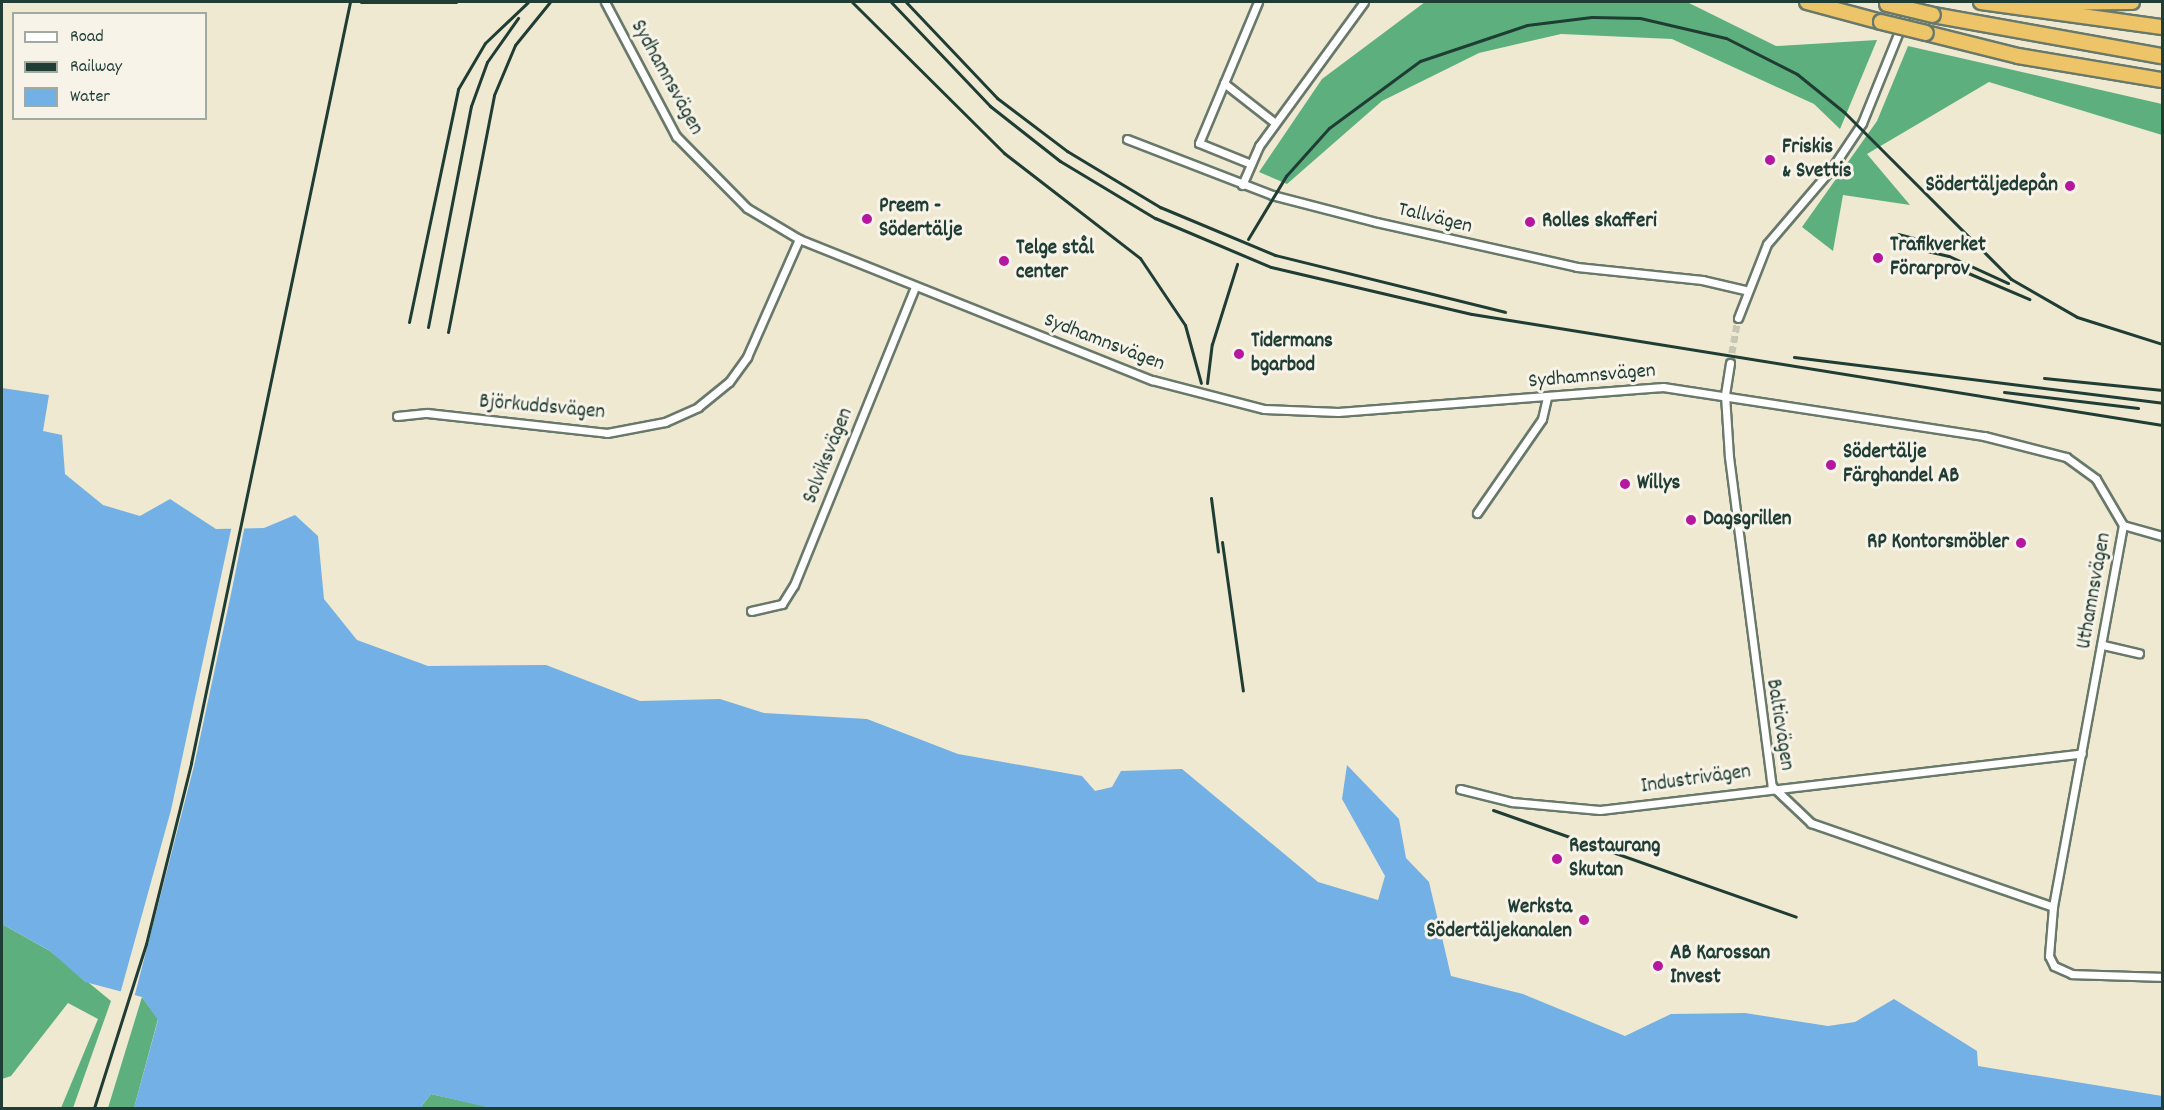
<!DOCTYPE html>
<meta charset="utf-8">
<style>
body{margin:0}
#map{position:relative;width:2164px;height:1110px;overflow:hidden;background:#efe9d1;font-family:Dekko,sans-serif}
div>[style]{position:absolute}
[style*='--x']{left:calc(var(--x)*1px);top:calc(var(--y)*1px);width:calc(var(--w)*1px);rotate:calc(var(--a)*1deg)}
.forest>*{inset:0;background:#5db07e}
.water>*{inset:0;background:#73b0e5}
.pier>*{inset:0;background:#efe9d1}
.minor-tunnel>*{height:7px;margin-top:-3.5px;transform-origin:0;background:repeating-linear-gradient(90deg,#c5c7b2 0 7px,transparent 0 10.5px)}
.roads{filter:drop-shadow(2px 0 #68796b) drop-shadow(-2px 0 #68796b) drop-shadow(0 2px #68796b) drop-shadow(0 -2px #68796b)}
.minor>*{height:7px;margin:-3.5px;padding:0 3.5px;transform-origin:3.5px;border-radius:3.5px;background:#fff}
.motorway>*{height:14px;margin:-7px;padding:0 7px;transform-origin:7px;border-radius:7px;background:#eec469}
.rail>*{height:3px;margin:-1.5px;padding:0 1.5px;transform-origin:1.5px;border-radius:1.5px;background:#1f3d34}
.bridges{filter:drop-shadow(2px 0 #68796b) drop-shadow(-2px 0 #68796b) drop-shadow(0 2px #68796b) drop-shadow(0 -2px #68796b)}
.motorway-bridge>*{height:14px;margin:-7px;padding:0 7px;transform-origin:7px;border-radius:7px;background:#eec469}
.dots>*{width:16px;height:16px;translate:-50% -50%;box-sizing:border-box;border:3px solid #f7f3e8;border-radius:50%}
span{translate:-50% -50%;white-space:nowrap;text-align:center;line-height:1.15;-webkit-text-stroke:6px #f7f3e8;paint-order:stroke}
.street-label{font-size:21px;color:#1f3d34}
.poi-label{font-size:21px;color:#1f3d34;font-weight:700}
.left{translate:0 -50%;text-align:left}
.right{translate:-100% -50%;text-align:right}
.frame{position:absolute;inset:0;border:3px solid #1f3d34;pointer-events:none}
.legend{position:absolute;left:12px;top:12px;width:195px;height:108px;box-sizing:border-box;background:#f7f3e8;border:2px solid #a1aaa0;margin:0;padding:8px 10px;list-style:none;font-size:18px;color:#1f3d34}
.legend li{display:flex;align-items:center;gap:12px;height:30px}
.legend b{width:30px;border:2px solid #a1aaa0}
</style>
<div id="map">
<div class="forest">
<i style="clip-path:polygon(1425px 2px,1687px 2px,1776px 46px,1877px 40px,1840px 129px,1814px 104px,1672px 39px,1561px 34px,1479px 53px,1382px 101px,1287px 184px,1259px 172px,1322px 79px)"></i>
<i style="clip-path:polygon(1908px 46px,2162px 104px,2162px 135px,1989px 82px,1867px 154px,1910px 205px,1843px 195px,1833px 251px,1802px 227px,1877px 121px)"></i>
<i style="clip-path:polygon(2px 924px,50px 951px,111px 1001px,73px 1108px,61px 1108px,98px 1019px,68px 1003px,11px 1076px,2px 1079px)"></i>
<i style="clip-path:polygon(142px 997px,158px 1019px,134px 1108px,108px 1108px)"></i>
<i style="clip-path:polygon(431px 1094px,489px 1107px,490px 1108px,420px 1108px)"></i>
</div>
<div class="water">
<i style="clip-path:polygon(2px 388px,49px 395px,43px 431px,62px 435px,65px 474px,103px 505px,140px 516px,170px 499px,216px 529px,264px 528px,295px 515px,318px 536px,324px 599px,357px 640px,428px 666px,546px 665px,640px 701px,720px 699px,764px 713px,867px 719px,958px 754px,1082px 776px,1095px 791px,1112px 787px,1121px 771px,1182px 769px,1318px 882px,1378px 900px,1385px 876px,1342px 799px,1347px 765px,1399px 819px,1406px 858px,1429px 882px,1451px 976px,1523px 994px,1625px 1036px,1671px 1014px,1745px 1013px,1828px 1026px,1855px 1022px,1894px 999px,1977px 1051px,1978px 1066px,2162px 1096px,2162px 1108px,490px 1108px,431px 1094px,420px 1108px,134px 1108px,158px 1020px,142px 997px,85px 982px,50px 951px,2px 924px)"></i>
</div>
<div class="pier">
<i style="clip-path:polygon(232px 525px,245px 525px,231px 594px,194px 766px,134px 998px,120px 994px,171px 810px)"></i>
</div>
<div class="minor-tunnel">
<i style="--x:1730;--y:363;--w:46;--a:-79.9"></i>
</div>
<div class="roads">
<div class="minor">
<i style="--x:605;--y:2;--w:152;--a:62.1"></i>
<i style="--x:676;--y:136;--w:101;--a:45.4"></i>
<i style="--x:747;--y:208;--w:61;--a:30.8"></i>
<i style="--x:799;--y:239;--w:380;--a:21.8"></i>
<i style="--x:1152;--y:380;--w:116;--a:14.5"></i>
<i style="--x:1264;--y:409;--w:74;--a:2.3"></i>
<i style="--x:1338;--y:412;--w:326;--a:-4.4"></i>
<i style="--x:1663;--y:387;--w:325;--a:8.7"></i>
<i style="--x:1984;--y:436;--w:85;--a:14.4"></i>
<i style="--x:2066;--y:457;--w:37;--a:36"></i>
<i style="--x:2096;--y:479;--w:53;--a:59.6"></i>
<i style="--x:2123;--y:525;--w:388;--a:100.4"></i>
<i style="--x:2053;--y:907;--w:49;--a:94.7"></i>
<i style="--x:2049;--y:956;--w:11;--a:63"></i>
<i style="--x:2054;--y:966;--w:20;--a:24"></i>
<i style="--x:2072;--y:974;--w:90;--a:1.9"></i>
<i style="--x:1224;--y:83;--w:65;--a:38.1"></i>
<i style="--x:1127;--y:139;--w:155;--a:21.1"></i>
<i style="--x:1272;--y:195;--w:107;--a:14.6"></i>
<i style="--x:1376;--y:222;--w:206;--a:12.6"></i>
<i style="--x:1577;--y:267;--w:126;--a:5.9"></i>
<i style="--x:1702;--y:280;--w:44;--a:13.1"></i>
<i style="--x:1251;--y:164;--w:56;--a:-158"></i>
<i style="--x:1199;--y:143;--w:153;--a:-67.3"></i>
<i style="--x:1242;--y:185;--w:43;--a:-66.4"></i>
<i style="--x:1259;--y:146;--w:178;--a:-53.9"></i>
<i style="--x:1738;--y:318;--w:79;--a:-68.6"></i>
<i style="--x:1767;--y:244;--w:100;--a:-49.5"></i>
<i style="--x:1832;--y:168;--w:54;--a:-56.3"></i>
<i style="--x:1862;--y:123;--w:131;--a:-68"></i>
<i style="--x:1730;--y:363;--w:32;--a:99"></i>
<i style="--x:1725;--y:395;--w:62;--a:86.3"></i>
<i style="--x:1729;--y:457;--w:332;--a:82.6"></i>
<i style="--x:1772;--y:786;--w:54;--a:43.5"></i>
<i style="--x:1811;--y:823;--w:256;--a:19.1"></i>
<i style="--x:397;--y:416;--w:30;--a:-6"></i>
<i style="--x:427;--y:413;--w:181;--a:6.3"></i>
<i style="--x:607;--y:433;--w:59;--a:-10.7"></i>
<i style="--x:665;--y:422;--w:36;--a:-24"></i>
<i style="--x:698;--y:407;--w:40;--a:-39"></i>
<i style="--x:729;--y:382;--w:31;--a:-54"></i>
<i style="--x:747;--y:357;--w:129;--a:-66.2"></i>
<i style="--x:1477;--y:513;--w:114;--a:-55.3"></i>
<i style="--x:1542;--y:419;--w:23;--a:-77"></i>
<i style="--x:2123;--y:525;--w:41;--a:15.8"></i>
<i style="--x:751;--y:611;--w:32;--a:-13"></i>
<i style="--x:782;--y:604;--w:22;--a:-58"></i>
<i style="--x:794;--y:585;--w:322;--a:-67.9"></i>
<i style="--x:2103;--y:645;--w:37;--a:13"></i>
<i style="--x:1460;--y:789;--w:54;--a:14"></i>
<i style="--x:1512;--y:802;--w:88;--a:5.2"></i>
<i style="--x:1600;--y:810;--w:485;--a:-6.7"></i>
</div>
<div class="motorway">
<i style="--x:1807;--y:2;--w:77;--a:15.1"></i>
<i style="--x:1981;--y:2;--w:183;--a:7.9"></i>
<i style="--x:2026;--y:3;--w:106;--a:-0.5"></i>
<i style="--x:1933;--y:15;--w:233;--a:10.2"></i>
<i style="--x:1926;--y:33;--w:95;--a:14"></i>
<i style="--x:2018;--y:56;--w:146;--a:9.5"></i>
</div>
</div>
<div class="rail">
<i style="--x:361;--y:2;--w:95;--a:0"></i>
<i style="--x:852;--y:2;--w:214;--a:44.8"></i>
<i style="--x:1004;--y:153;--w:172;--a:37.7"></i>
<i style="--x:1140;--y:258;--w:81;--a:56.1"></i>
<i style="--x:1185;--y:325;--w:60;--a:74.6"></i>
<i style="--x:891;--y:2;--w:144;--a:46.4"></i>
<i style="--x:990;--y:106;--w:89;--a:38.2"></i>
<i style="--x:1060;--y:161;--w:111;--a:31"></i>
<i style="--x:1155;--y:218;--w:126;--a:22.9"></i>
<i style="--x:1271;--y:267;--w:206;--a:13.2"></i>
<i style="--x:1472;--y:314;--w:699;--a:9.14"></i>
<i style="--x:906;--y:2;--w:132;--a:46.5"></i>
<i style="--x:997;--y:98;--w:88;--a:37.1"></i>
<i style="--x:1067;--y:151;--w:109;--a:31.1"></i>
<i style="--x:1160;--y:207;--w:125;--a:22.7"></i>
<i style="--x:1275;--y:255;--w:237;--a:13.9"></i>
<i style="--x:1898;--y:234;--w:40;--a:14.4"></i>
<i style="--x:1248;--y:239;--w:74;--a:-58.9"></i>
<i style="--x:1286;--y:176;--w:64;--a:-48.1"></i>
<i style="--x:1329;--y:128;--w:113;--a:-36.4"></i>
<i style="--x:1420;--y:61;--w:113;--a:-18.6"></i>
<i style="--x:1527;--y:25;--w:65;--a:-7"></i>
<i style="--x:1592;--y:17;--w:48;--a:1.2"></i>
<i style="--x:1640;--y:18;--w:88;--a:13.1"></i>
<i style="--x:1726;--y:38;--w:80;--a:26.9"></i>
<i style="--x:1797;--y:74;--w:60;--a:39"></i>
<i style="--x:1844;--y:112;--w:236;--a:45"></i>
<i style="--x:2011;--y:279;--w:76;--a:29.9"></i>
<i style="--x:2077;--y:317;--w:89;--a:17.6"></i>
<i style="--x:1897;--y:244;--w:53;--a:13"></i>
<i style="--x:1949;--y:256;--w:65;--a:24.6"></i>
<i style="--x:1954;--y:267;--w:82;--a:23.1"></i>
<i style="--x:409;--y:322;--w:238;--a:-78.1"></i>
<i style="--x:458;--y:89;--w:53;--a:-59.6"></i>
<i style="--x:485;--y:43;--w:59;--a:-43.6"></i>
<i style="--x:428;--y:327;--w:225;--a:-79"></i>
<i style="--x:471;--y:106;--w:47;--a:-70"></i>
<i style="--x:487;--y:62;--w:54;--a:-54.8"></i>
<i style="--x:448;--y:332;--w:241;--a:-79"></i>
<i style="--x:494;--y:95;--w:54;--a:-67.2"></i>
<i style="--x:515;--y:45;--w:55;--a:-50.9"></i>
<i style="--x:1794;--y:357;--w:371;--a:7.1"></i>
<i style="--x:2044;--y:378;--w:119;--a:5.8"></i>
<i style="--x:1207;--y:383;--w:39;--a:-83"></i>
<i style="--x:1212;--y:344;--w:84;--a:-72.6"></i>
<i style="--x:2004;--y:392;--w:135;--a:6.8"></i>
<i style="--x:1211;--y:498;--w:54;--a:82.6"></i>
<i style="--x:1222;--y:542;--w:150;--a:82"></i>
<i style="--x:1493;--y:810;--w:321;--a:19.4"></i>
<i style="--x:94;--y:1108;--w:172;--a:-72.4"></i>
<i style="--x:146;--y:944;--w:187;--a:-76"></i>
<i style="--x:191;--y:763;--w:777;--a:-78.2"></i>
</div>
<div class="bridges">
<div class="motorway-bridge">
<i style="--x:1887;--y:4;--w:47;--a:13.4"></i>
<i style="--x:1881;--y:22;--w:46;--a:13.7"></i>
</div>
</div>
<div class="dots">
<i style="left:1770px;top:160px;background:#b5179e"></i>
<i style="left:2070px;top:186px;background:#b5179e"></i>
<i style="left:867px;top:219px;background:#b5179e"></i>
<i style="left:1530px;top:222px;background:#b5179e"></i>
<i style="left:1878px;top:258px;background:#b5179e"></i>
<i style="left:1004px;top:261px;background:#b5179e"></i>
<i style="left:1239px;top:354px;background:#b5179e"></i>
<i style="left:1831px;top:465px;background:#b5179e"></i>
<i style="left:1625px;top:484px;background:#b5179e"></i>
<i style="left:1691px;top:520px;background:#b5179e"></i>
<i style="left:2021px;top:543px;background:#b5179e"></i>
<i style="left:1557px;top:859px;background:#b5179e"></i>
<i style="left:1584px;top:920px;background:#b5179e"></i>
<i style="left:1658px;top:966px;background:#b5179e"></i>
</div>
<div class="street-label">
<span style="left:666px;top:78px;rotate:61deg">Sydhamnsvägen</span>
<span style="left:1435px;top:219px;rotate:14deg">Tallvägen</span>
<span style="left:1104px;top:343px;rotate:21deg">Sydhamnsvägen</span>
<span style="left:1592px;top:377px;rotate:-5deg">Sydhamnsvägen</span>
<span style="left:542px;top:408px;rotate:5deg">Björkuddsvägen</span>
<span style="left:829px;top:456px;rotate:-68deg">Solviksvägen</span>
<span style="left:2095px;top:591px;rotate:-80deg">Uthamnsvägen</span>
<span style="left:1779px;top:725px;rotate:81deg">Balticvägen</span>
<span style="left:1696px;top:780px;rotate:-8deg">Industrivägen</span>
</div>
<div class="poi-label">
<span class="left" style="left:1782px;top:160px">Friskis<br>&amp; Svettis</span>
<span class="right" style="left:2058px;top:186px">Södertäljedepån</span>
<span class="left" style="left:879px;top:219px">Preem -<br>Södertälje</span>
<span class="left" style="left:1542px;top:222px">Rolles skafferi</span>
<span class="left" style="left:1890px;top:258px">Trafikverket<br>Förarprov</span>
<span class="left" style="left:1016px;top:261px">Telge stål<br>center</span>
<span class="left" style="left:1251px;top:354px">Tidermans<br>bgarbod</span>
<span class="left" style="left:1843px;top:465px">Södertälje<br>Färghandel AB</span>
<span class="left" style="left:1637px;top:484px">Willys</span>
<span class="left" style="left:1703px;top:520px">Dagsgrillen</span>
<span class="right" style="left:2009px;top:543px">RP Kontorsmöbler</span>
<span class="left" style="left:1569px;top:859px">Restaurang<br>Skutan</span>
<span class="right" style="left:1572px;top:920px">Werksta<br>Södertäljekanalen</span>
<span class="left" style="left:1670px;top:966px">AB Karossan<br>Invest</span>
</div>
<div class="frame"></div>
<ul class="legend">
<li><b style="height:8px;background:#fff"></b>Road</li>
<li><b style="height:8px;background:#1f3d34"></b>Railway</li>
<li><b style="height:16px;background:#73b0e5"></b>Water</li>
</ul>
</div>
